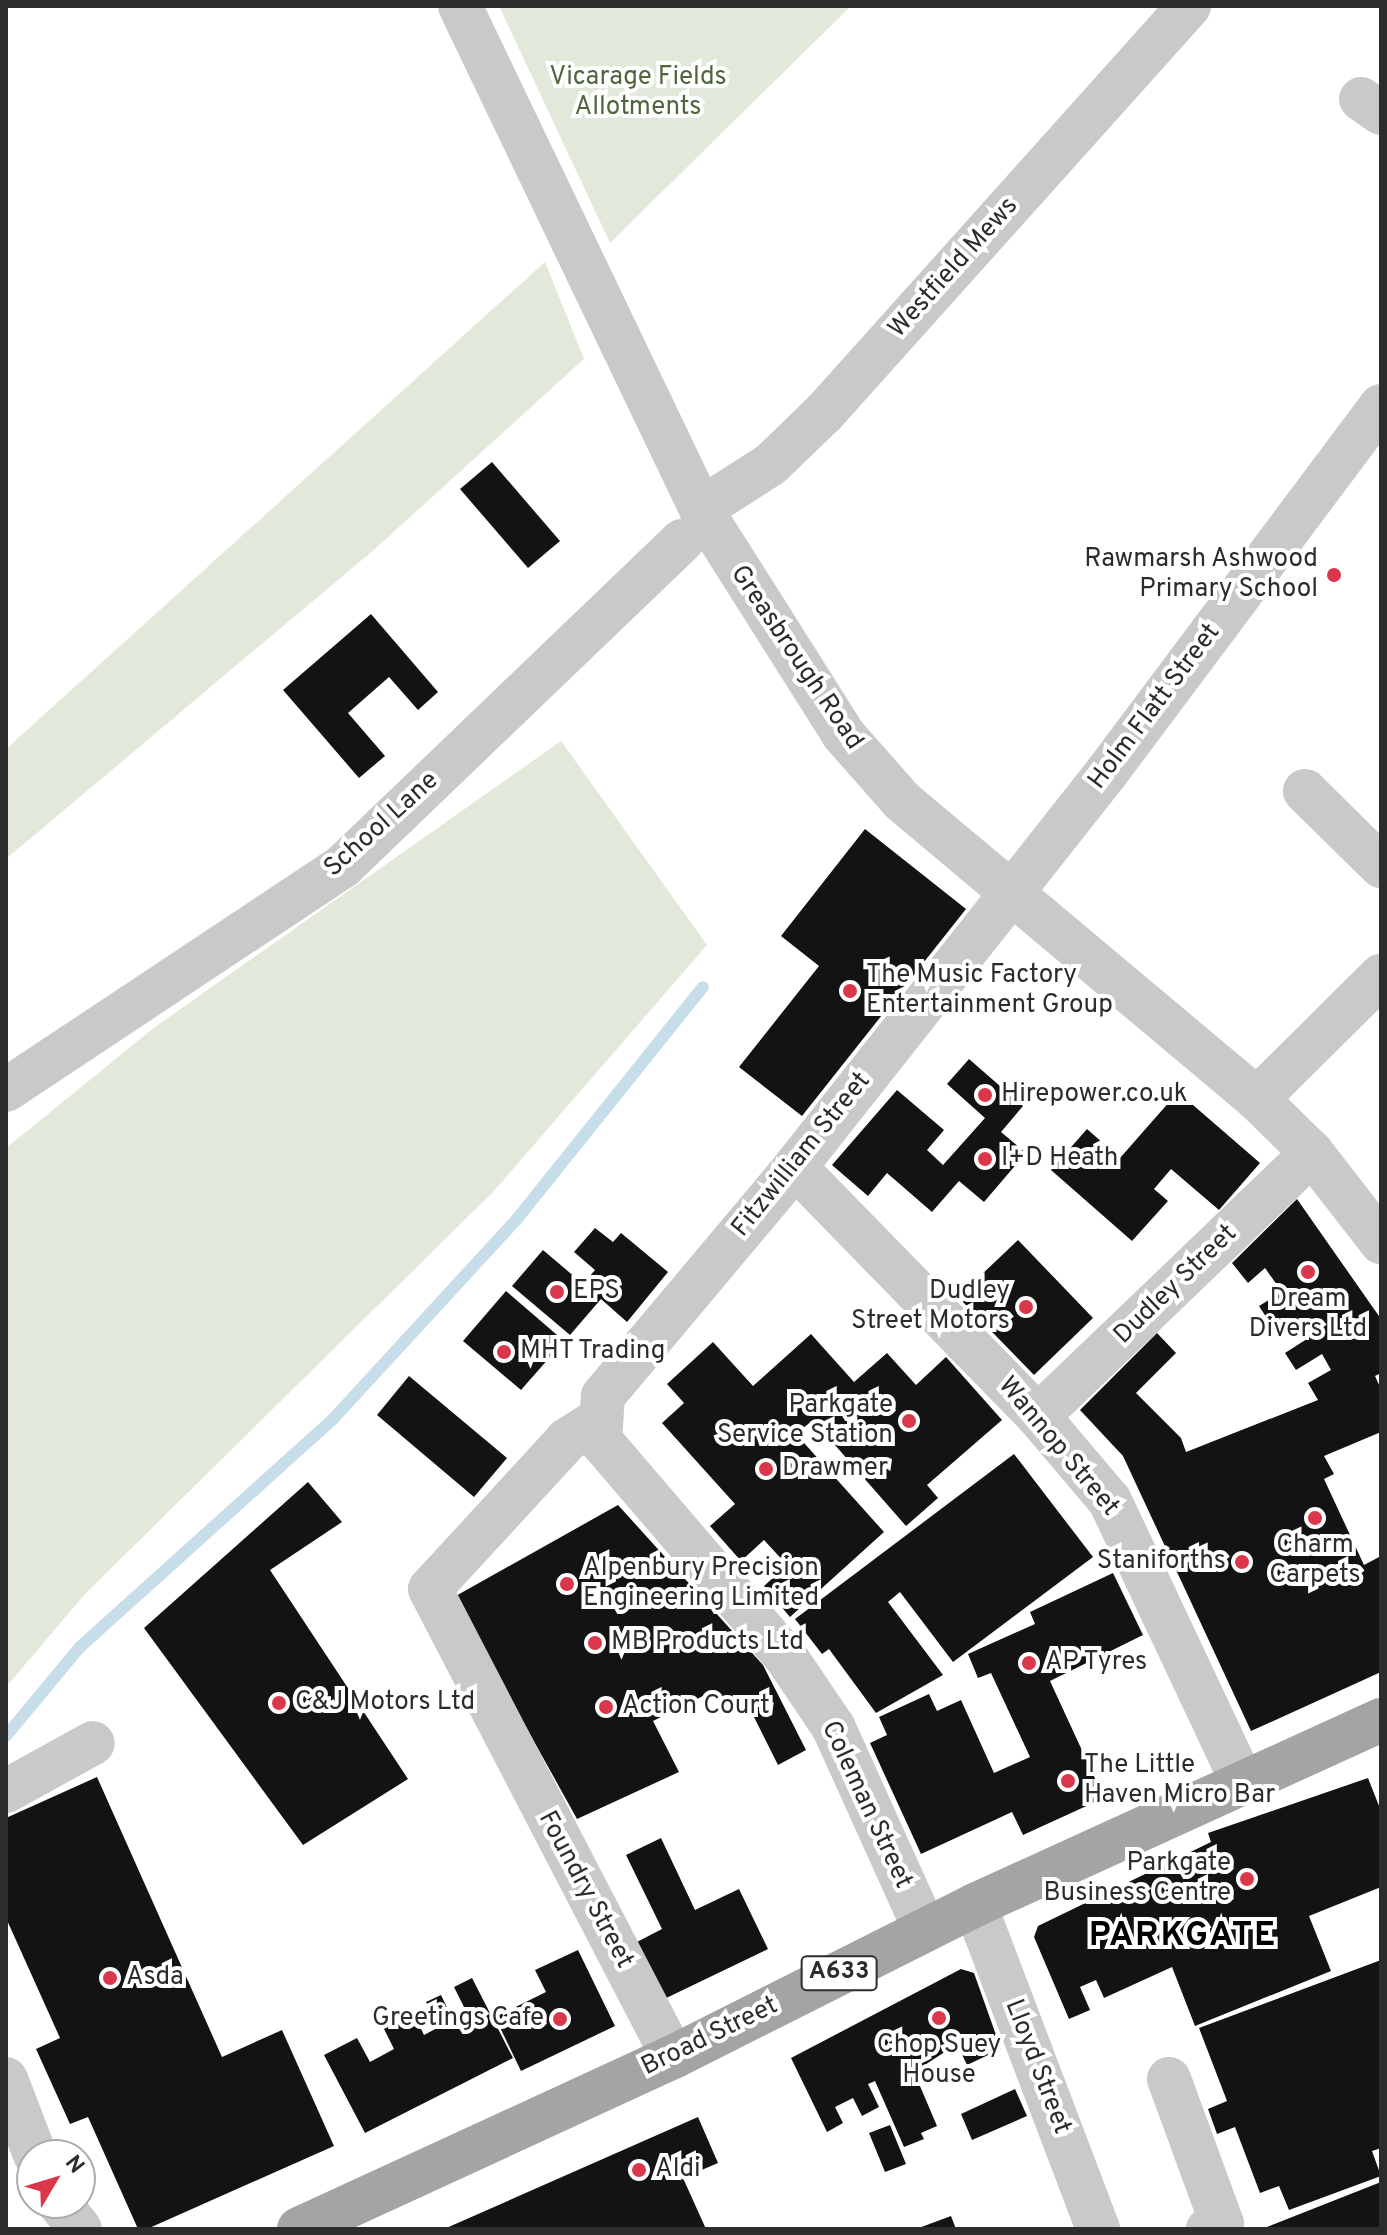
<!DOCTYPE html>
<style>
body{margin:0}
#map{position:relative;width:1387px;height:2235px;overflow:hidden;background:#fff;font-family:Overpass,sans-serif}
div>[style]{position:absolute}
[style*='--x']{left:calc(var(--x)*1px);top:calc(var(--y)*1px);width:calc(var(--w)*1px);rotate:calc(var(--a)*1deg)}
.green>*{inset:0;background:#e3e9da}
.stream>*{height:12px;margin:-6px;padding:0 6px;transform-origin:6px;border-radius:6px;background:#c7dde9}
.building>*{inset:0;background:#131313}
.minor>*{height:44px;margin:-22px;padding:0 22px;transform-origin:22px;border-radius:22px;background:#c9c9c9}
.major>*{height:44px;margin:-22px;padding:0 22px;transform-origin:22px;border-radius:22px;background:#a4a4a4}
.dots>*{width:22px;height:22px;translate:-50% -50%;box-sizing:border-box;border:4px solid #fff;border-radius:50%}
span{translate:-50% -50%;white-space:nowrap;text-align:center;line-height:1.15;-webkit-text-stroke:8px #fff;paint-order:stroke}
.shield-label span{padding:2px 6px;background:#fff;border:2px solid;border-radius:6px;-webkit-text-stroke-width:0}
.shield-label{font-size:24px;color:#2c2c2c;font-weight:700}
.park-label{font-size:26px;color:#51653d}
.street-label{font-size:26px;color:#2c2c2c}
.poi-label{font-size:26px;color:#2c2c2c}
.right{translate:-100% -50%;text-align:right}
.left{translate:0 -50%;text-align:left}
.district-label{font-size:34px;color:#000;font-weight:700;letter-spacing:2px}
.frame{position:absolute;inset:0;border:8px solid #2c2c2c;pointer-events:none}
.north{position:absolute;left:16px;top:2139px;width:80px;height:80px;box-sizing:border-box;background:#fff;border:2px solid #ababab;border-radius:50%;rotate:52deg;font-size:22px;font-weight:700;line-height:32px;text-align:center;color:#2c2c2c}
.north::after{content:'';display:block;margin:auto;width:28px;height:36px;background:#db374a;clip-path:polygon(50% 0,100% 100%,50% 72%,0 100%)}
</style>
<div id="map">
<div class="green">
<i style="clip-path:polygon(499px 6px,851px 6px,610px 243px)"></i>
<i style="clip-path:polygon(545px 262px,584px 359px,376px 548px,6px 859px,6px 749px)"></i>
<i style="clip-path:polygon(561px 741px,707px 945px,493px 1192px,85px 1594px,6px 1687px,6px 1148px,155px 1027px)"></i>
</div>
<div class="stream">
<i style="--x:6;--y:1736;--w:116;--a:-50.3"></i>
<i style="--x:80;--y:1647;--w:342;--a:-42"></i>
<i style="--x:334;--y:1418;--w:270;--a:-47.4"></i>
<i style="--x:517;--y:1219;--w:297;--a:-51.3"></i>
</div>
<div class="building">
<i style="clip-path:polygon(492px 462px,560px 541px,528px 568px,460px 489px)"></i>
<i style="clip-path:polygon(371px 614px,438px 692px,418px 710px,389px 677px,348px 713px,385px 756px,359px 778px,283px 690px)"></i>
<i style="clip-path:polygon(865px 829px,966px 909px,802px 1116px,739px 1067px,819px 966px,781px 936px)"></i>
<i style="clip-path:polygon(969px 1059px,1023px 1106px,1001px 1132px,1026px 1153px,984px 1202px,959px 1181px,932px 1212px,887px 1173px,868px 1196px,832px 1165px,897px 1090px,944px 1130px,927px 1150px,943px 1165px,985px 1118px,947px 1084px)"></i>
<i style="clip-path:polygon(1178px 1092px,1260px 1163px,1219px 1210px,1171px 1169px,1154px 1189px,1168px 1201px,1132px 1241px,1051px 1170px,1087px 1129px,1120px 1158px)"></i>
<i style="clip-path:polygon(1297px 1199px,1381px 1319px,1381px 1373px,1375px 1376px,1381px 1389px,1381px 1432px,1324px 1456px,1334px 1474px,1324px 1479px,1364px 1565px,1381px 1556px,1381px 1672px,1251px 1731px,1123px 1456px,1080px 1410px,1157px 1333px,1176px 1353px,1136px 1393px,1181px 1438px,1186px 1452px,1318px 1400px,1308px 1383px,1331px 1370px,1322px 1354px,1296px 1370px,1285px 1353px,1310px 1337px,1300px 1322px,1279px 1337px,1259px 1306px,1282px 1292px,1265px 1268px,1248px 1283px,1232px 1263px)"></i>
<i style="clip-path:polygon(595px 1228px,613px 1242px,621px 1233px,668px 1272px,627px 1322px,601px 1299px,570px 1335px,512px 1286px,543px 1250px,583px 1284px,595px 1270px,574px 1252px)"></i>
<i style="clip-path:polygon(1018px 1240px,1093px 1318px,1034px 1375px,958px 1297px)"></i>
<i style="clip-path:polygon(506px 1291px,564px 1341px,521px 1390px,463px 1341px)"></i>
<i style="clip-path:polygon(811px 1334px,854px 1382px,887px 1353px,916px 1385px,946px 1357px,1002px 1420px,927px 1485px,938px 1498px,906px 1526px,813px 1420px,796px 1434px,884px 1532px,790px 1617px,764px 1586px,787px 1565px,764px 1540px,741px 1561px,710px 1526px,735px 1504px,662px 1423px,684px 1403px,667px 1384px,713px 1342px,753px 1386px)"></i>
<i style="clip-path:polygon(409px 1376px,507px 1458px,474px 1497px,377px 1415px)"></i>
<i style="clip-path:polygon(1014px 1454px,1093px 1557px,953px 1662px,900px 1592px,888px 1602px,943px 1675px,876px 1713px,829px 1649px,822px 1654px,795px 1619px)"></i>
<i style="clip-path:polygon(308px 1482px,342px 1522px,270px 1570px,408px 1779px,303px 1845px,144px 1628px)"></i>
<i style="clip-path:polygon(618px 1505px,763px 1665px,806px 1750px,778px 1765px,746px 1701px,725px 1713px,715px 1690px,653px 1721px,679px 1772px,577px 1819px,454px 1597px)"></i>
<i style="clip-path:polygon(1113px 1573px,1143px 1635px,1050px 1681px,1104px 1798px,1023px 1835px,1012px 1812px,921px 1854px,870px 1743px,887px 1735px,879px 1717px,929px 1694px,937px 1711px,961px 1700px,994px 1773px,1030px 1757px,991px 1673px,978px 1678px,968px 1654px,1035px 1624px,1030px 1612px)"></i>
<i style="clip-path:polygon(97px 1777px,222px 2057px,282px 2030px,334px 2146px,147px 2229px,138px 2229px,88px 2117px,70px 2124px,36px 2049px,60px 2038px,6px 1918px,6px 1818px)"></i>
<i style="clip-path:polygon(1368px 1778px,1381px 1811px,1381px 1887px,1309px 1916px,1331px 1971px,1195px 2026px,1172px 1967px,1104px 1998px,1096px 1980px,1080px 1987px,1090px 2010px,1069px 2019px,1034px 1937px,1038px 1926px,1211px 1842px,1208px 1833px)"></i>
<i style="clip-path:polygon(661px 1838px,695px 1910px,739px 1889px,768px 1949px,660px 2001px,633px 1944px,662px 1929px,626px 1855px)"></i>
<i style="clip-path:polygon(578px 1950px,615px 2026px,521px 2071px,495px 2017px,546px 1992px,535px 1970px)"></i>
<i style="clip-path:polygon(1381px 1960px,1381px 2148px,1372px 2151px,1381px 2176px,1289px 2210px,1279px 2186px,1260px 2193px,1235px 2127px,1217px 2134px,1208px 2109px,1227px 2101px,1199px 2028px)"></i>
<i style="clip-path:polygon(961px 1969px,974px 1973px,1001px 2049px,967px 2065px,957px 2044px,914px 2072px,937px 2126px,921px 2133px,924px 2139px,904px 2147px,875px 2081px,868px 2084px,879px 2107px,862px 2116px,853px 2098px,835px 2107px,843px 2123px,827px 2132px,791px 2058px)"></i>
<i style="clip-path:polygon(472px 1978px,513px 2058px,365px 2133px,324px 2055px,357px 2038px,370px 2062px,394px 2049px,382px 2025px,412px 2010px,424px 2035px,439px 2027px,426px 2002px,441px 1995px,454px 2022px,468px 2015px,454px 1987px)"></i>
<i style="clip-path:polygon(1015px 2089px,1027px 2116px,972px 2140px,961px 2114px)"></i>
<i style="clip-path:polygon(698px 2117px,718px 2163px,683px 2178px,706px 2229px,444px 2229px)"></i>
<i style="clip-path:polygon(890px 2125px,906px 2164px,885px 2172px,869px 2133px)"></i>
<i style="clip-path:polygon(1381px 2182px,1381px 2229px,1262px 2229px)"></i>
<i style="clip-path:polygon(951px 2216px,956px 2229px,916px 2229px)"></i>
</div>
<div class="minor">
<i style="--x:460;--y:6;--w:558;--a:64.4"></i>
<i style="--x:701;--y:509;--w:266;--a:57.7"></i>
<i style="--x:843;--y:734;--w:89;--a:48.6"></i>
<i style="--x:902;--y:801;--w:463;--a:40"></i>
<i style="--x:1257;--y:1099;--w:77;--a:44.5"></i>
<i style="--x:1312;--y:1153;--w:113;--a:52.2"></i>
<i style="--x:1361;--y:99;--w:24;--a:35"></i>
<i style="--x:701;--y:509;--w:83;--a:-32.7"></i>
<i style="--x:771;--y:464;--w:74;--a:-43.9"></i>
<i style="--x:824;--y:413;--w:547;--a:-48.11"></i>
<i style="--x:1305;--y:791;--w:107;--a:44.6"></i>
<i style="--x:6;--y:1090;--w:405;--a:-33.6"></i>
<i style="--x:343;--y:866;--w:470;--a:-43.8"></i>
<i style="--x:1257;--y:1099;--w:175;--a:-44.8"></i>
<i style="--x:795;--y:1167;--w:348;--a:45.7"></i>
<i style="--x:1038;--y:1416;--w:111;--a:49.7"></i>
<i style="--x:1110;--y:1501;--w:310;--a:64.8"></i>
<i style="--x:1038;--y:1416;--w:380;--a:-43.8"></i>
<i style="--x:597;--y:1421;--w:36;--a:148"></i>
<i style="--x:567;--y:1440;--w:202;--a:132.6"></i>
<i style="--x:430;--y:1589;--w:527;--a:62.56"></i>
<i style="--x:6;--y:1791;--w:99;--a:-28.9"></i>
<i style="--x:975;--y:1905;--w:347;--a:69.2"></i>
<i style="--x:925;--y:1930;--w:222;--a:-114.3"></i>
<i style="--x:834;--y:1728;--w:86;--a:-124.1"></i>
<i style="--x:786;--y:1657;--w:286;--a:-130.6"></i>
<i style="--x:600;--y:1440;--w:44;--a:-86.1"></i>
<i style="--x:603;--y:1396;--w:299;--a:-50"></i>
<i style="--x:795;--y:1167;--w:503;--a:-51.7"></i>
<i style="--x:1107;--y:772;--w:457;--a:-53.2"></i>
<i style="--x:6;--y:2079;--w:81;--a:69.1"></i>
<i style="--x:1169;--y:2079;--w:154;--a:69.9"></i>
<i style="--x:1222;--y:2224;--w:15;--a:160"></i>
<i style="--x:59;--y:2203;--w:33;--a:51"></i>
</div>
<div class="major">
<i style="--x:299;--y:2229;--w:412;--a:-24.7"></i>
<i style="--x:673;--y:2057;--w:338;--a:-26.7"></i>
<i style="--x:975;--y:1905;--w:446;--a:-24.5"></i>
</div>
<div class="dots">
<i style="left:1334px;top:575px;background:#db374a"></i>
<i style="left:850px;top:991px;background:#db374a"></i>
<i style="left:985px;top:1095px;background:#db374a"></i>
<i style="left:985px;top:1159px;background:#db374a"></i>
<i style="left:1308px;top:1272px;background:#db374a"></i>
<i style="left:557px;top:1292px;background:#db374a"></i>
<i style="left:1026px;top:1307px;background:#db374a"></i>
<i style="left:504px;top:1352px;background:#db374a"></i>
<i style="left:909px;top:1421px;background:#db374a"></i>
<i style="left:766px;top:1469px;background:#db374a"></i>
<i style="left:1315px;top:1518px;background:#db374a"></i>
<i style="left:1242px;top:1562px;background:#db374a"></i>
<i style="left:567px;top:1584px;background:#db374a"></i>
<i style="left:595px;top:1643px;background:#db374a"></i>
<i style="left:1029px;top:1663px;background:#db374a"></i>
<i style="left:279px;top:1703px;background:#db374a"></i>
<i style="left:606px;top:1707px;background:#db374a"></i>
<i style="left:1068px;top:1781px;background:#db374a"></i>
<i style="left:1247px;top:1879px;background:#db374a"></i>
<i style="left:110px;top:1978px;background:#db374a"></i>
<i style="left:939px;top:2018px;background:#db374a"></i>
<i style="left:560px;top:2019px;background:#db374a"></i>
<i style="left:639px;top:2170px;background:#db374a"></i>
</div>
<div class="shield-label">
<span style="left:839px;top:1973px">A633</span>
</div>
<div class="park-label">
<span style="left:638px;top:93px">Vicarage Fields<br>Allotments</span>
</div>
<div class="street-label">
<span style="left:954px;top:268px;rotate:-48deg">Westfield Mews</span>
<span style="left:796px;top:658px;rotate:56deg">Greasbrough Road</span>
<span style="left:1155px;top:707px;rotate:-53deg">Holm Flatt Street</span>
<span style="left:382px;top:825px;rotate:-42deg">School Lane</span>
<span style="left:802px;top:1155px;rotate:-51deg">Fitzwilliam Street</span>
<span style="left:1176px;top:1285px;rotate:-44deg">Dudley Street</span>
<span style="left:1058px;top:1447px;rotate:50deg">Wannop Street</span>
<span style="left:866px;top:1805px;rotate:65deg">Coleman Street</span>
<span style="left:585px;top:1890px;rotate:62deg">Foundry Street</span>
<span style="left:710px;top:2037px;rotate:-26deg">Broad Street</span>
<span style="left:1037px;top:2067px;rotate:69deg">Lloyd Street</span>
</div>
<div class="poi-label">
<span class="right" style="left:1318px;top:575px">Rawmarsh Ashwood<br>Primary School</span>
<span class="left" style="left:866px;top:991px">The Music Factory<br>Entertainment Group</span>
<span class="left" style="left:1001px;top:1095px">Hirepower.co.uk</span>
<span class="left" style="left:1001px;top:1159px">I+D Heath</span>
<span class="left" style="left:573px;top:1292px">EPS</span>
<span class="right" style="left:1010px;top:1307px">Dudley<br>Street Motors</span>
<span style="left:1308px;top:1315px">Dream<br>Divers Ltd</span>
<span class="left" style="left:520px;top:1352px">MHT Trading</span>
<span class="right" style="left:893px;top:1421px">Parkgate<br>Service Station</span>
<span class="left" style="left:782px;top:1469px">Drawmer</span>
<span style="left:1315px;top:1561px">Charm<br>Carpets</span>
<span class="right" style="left:1226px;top:1562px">Staniforths</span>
<span class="left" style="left:583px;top:1584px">Alpenbury Precision<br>Engineering Limited</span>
<span class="left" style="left:611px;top:1643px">MB Products Ltd</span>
<span class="left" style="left:1045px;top:1663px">AP Tyres</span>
<span class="left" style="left:295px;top:1703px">C&amp;J Motors Ltd</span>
<span class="left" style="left:622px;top:1707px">Action Court</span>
<span class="left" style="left:1084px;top:1781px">The Little<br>Haven Micro Bar</span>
<span class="right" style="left:1231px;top:1879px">Parkgate<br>Business Centre</span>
<span class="left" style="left:126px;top:1978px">Asda</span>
<span class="right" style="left:544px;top:2019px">Greetings Cafe</span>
<span style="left:939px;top:2061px">Chop Suey<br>House</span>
<span class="left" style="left:655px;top:2170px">Aldi</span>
</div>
<div class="district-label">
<span style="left:1183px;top:1937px">PARKGATE</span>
</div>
<div class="frame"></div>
<div class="north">N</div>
</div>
